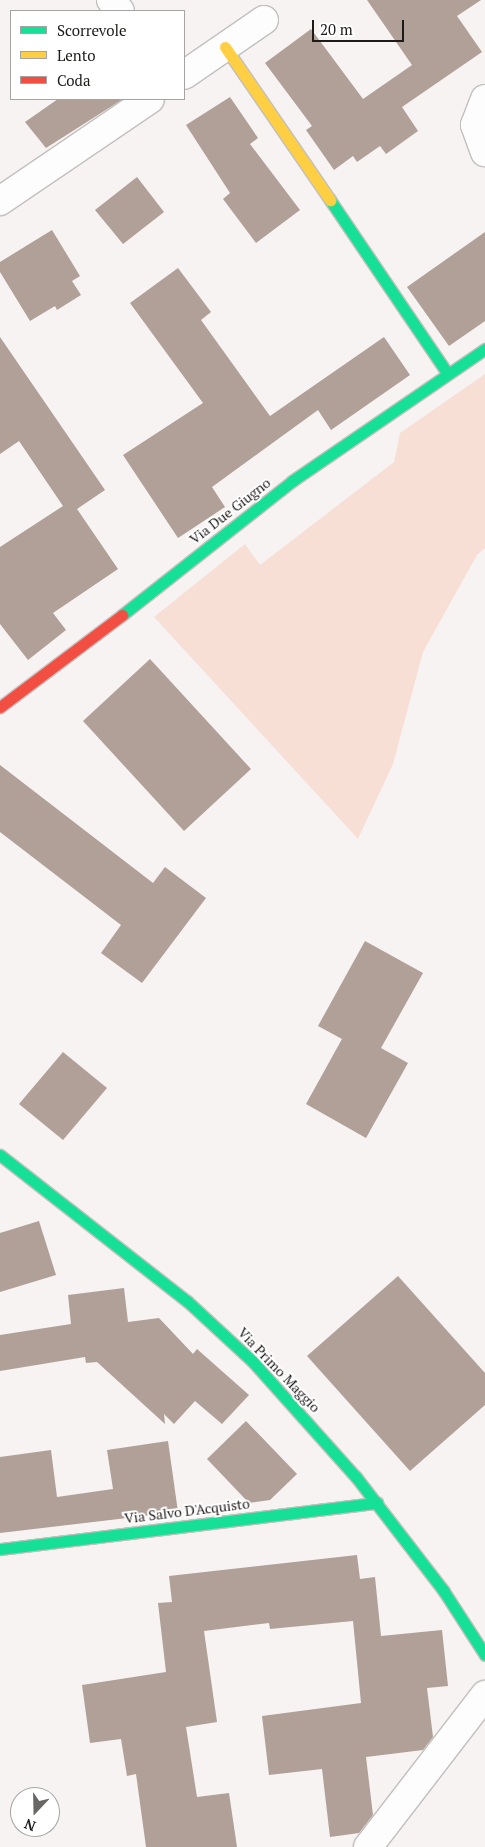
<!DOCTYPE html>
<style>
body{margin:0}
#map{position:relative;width:485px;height:1847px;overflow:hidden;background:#f6f3f2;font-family:"PT Serif",serif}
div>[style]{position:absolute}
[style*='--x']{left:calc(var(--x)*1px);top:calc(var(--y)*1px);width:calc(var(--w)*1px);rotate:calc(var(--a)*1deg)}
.green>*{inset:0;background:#f8dfd5}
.building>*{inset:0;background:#b0a097}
.roads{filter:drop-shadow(1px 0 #c2bfbe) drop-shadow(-1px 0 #c2bfbe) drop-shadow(0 1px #c2bfbe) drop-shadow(0 -1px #c2bfbe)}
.street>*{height:28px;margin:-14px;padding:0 14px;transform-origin:14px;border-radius:14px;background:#fefdfd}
.fast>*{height:11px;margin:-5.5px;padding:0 5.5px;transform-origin:5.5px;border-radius:5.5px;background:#16e098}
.slow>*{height:11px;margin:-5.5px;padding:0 5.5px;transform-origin:5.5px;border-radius:5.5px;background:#ffcf43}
.jam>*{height:11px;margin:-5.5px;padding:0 5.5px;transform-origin:5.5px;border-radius:5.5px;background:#f24e42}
span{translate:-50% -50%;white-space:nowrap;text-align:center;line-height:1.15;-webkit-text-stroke:4px #fff;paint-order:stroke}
.street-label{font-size:14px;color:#1d1b1a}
.legend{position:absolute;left:10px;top:10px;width:175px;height:90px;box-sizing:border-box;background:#fff;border:1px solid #a5a4a3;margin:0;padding:6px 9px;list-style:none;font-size:15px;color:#1d1b1a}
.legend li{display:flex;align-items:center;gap:10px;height:25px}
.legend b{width:25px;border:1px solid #a5a4a3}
.north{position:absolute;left:10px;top:1787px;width:50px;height:50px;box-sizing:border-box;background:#fff;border:1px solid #a5a4a3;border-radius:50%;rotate:201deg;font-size:14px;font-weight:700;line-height:20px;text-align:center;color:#1d1b1a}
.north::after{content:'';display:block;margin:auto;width:18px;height:22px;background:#696766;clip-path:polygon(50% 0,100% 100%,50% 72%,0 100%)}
.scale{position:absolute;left:312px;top:20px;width:92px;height:22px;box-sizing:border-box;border:2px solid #1d1b1a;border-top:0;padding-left:6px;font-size:15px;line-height:18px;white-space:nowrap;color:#1d1b1a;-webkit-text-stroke:4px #fff;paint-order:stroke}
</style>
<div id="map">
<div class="green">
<i style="clip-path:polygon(485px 374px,485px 548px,477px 555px,423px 652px,393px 764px,358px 839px,154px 617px,245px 544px,260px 565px,394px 462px,400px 433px)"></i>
</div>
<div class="building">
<i style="clip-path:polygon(367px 0,481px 0,457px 16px,482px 52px,402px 107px,418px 131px,386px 154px,380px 146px,357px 162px,353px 156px,334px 170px,306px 130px,312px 126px,265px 63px,311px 29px,363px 99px,412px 65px)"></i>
<i style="clip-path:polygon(230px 97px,258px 138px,250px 144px,300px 210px,256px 243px,223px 199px,230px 193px,186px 125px)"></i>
<i style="clip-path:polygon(58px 99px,123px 99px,46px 148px,25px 122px)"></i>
<i style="clip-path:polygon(137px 177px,164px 212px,123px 244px,95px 210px)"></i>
<i style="clip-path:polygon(52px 230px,80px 276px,72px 281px,81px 295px,57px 310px,55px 306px,30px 321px,0 272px,0 262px)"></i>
<i style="clip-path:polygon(485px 232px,485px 321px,449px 346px,407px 287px)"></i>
<i style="clip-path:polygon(178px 268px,211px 312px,201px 320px,270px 416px,384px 337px,410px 375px,331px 430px,318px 410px,212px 487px,225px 507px,178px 538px,123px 455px,203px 403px,130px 303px)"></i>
<i style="clip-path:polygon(0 337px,105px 490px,77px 509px,118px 569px,53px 613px,66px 630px,28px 660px,0 624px,0 547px,63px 506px,19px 441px,0 454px)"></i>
<i style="clip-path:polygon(150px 659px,251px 769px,184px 831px,83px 721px)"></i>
<i style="clip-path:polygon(0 765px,153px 883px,165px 867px,206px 898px,142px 983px,101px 953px,121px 925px,0 832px)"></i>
<i style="clip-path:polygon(365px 941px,423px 973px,381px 1048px,408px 1063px,366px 1138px,306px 1104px,342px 1039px,318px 1026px)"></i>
<i style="clip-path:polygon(63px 1052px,107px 1088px,63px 1140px,19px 1104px)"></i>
<i style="clip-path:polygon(39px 1221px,56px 1275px,0 1292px,0 1233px)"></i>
<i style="clip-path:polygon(398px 1276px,485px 1373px,485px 1405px,410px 1471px,307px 1356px)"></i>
<i style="clip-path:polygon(124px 1288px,128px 1322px,159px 1318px,193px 1354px,197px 1349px,249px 1395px,222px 1424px,195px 1401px,174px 1424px,164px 1414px,165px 1424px,97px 1362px,86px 1363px,85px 1357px,0 1371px,0 1335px,71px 1324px,68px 1295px)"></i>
<i style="clip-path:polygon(246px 1421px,297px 1474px,270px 1500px,249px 1503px,207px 1459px)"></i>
<i style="clip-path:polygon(168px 1441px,178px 1512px,0 1533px,0 1457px,51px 1450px,57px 1497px,113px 1489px,107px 1450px)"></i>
<i style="clip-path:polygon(357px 1555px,360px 1579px,375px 1577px,381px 1636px,442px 1630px,448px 1686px,427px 1688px,433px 1737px,423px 1750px,366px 1757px,373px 1815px,359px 1833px,330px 1837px,322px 1769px,269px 1775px,262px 1716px,361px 1703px,353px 1621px,270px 1629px,269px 1623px,204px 1631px,217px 1722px,186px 1727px,197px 1797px,229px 1793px,237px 1847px,146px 1847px,136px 1774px,127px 1776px,121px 1739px,90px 1743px,82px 1685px,166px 1672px,158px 1603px,172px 1602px,169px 1576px)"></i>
</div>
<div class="roads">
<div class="street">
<i style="--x:111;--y:0;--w:14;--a:51"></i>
<i style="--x:184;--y:75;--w:97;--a:-34.5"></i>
<i style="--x:485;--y:99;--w:28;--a:111"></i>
<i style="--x:475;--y:125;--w:29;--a:70"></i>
<i style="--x:0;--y:201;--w:181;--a:-34.2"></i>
<i style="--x:368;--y:1847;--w:192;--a:-52.4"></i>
</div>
<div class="fast">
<i style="--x:330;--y:200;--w:210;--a:55.9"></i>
<i style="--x:122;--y:615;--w:216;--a:-38.2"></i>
<i style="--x:292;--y:481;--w:234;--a:-34.4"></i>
<i style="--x:0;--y:1155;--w:237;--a:38"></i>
<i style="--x:187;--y:1301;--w:90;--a:42.7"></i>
<i style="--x:253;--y:1362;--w:154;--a:48.2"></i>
<i style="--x:356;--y:1477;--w:143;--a:52.4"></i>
<i style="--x:443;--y:1590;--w:77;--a:57.1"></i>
<i style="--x:0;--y:1549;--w:380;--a:-7"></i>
</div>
<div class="slow">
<i style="--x:225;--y:47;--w:186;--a:55.5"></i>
</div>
<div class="jam">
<i style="--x:0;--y:707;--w:153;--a:-37"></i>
</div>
</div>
<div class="street-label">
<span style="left:230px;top:511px;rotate:-38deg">Via Due Giugno</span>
<span style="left:279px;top:1370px;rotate:46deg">Via Primo Maggio</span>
<span style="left:187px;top:1511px;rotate:-7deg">Via Salvo D'Acquisto</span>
</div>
<ul class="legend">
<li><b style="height:6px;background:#16e098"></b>Scorrevole</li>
<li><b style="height:6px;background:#ffcf43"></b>Lento</li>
<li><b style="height:6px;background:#f24e42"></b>Coda</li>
</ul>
<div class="north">N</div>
<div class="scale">20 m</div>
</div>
